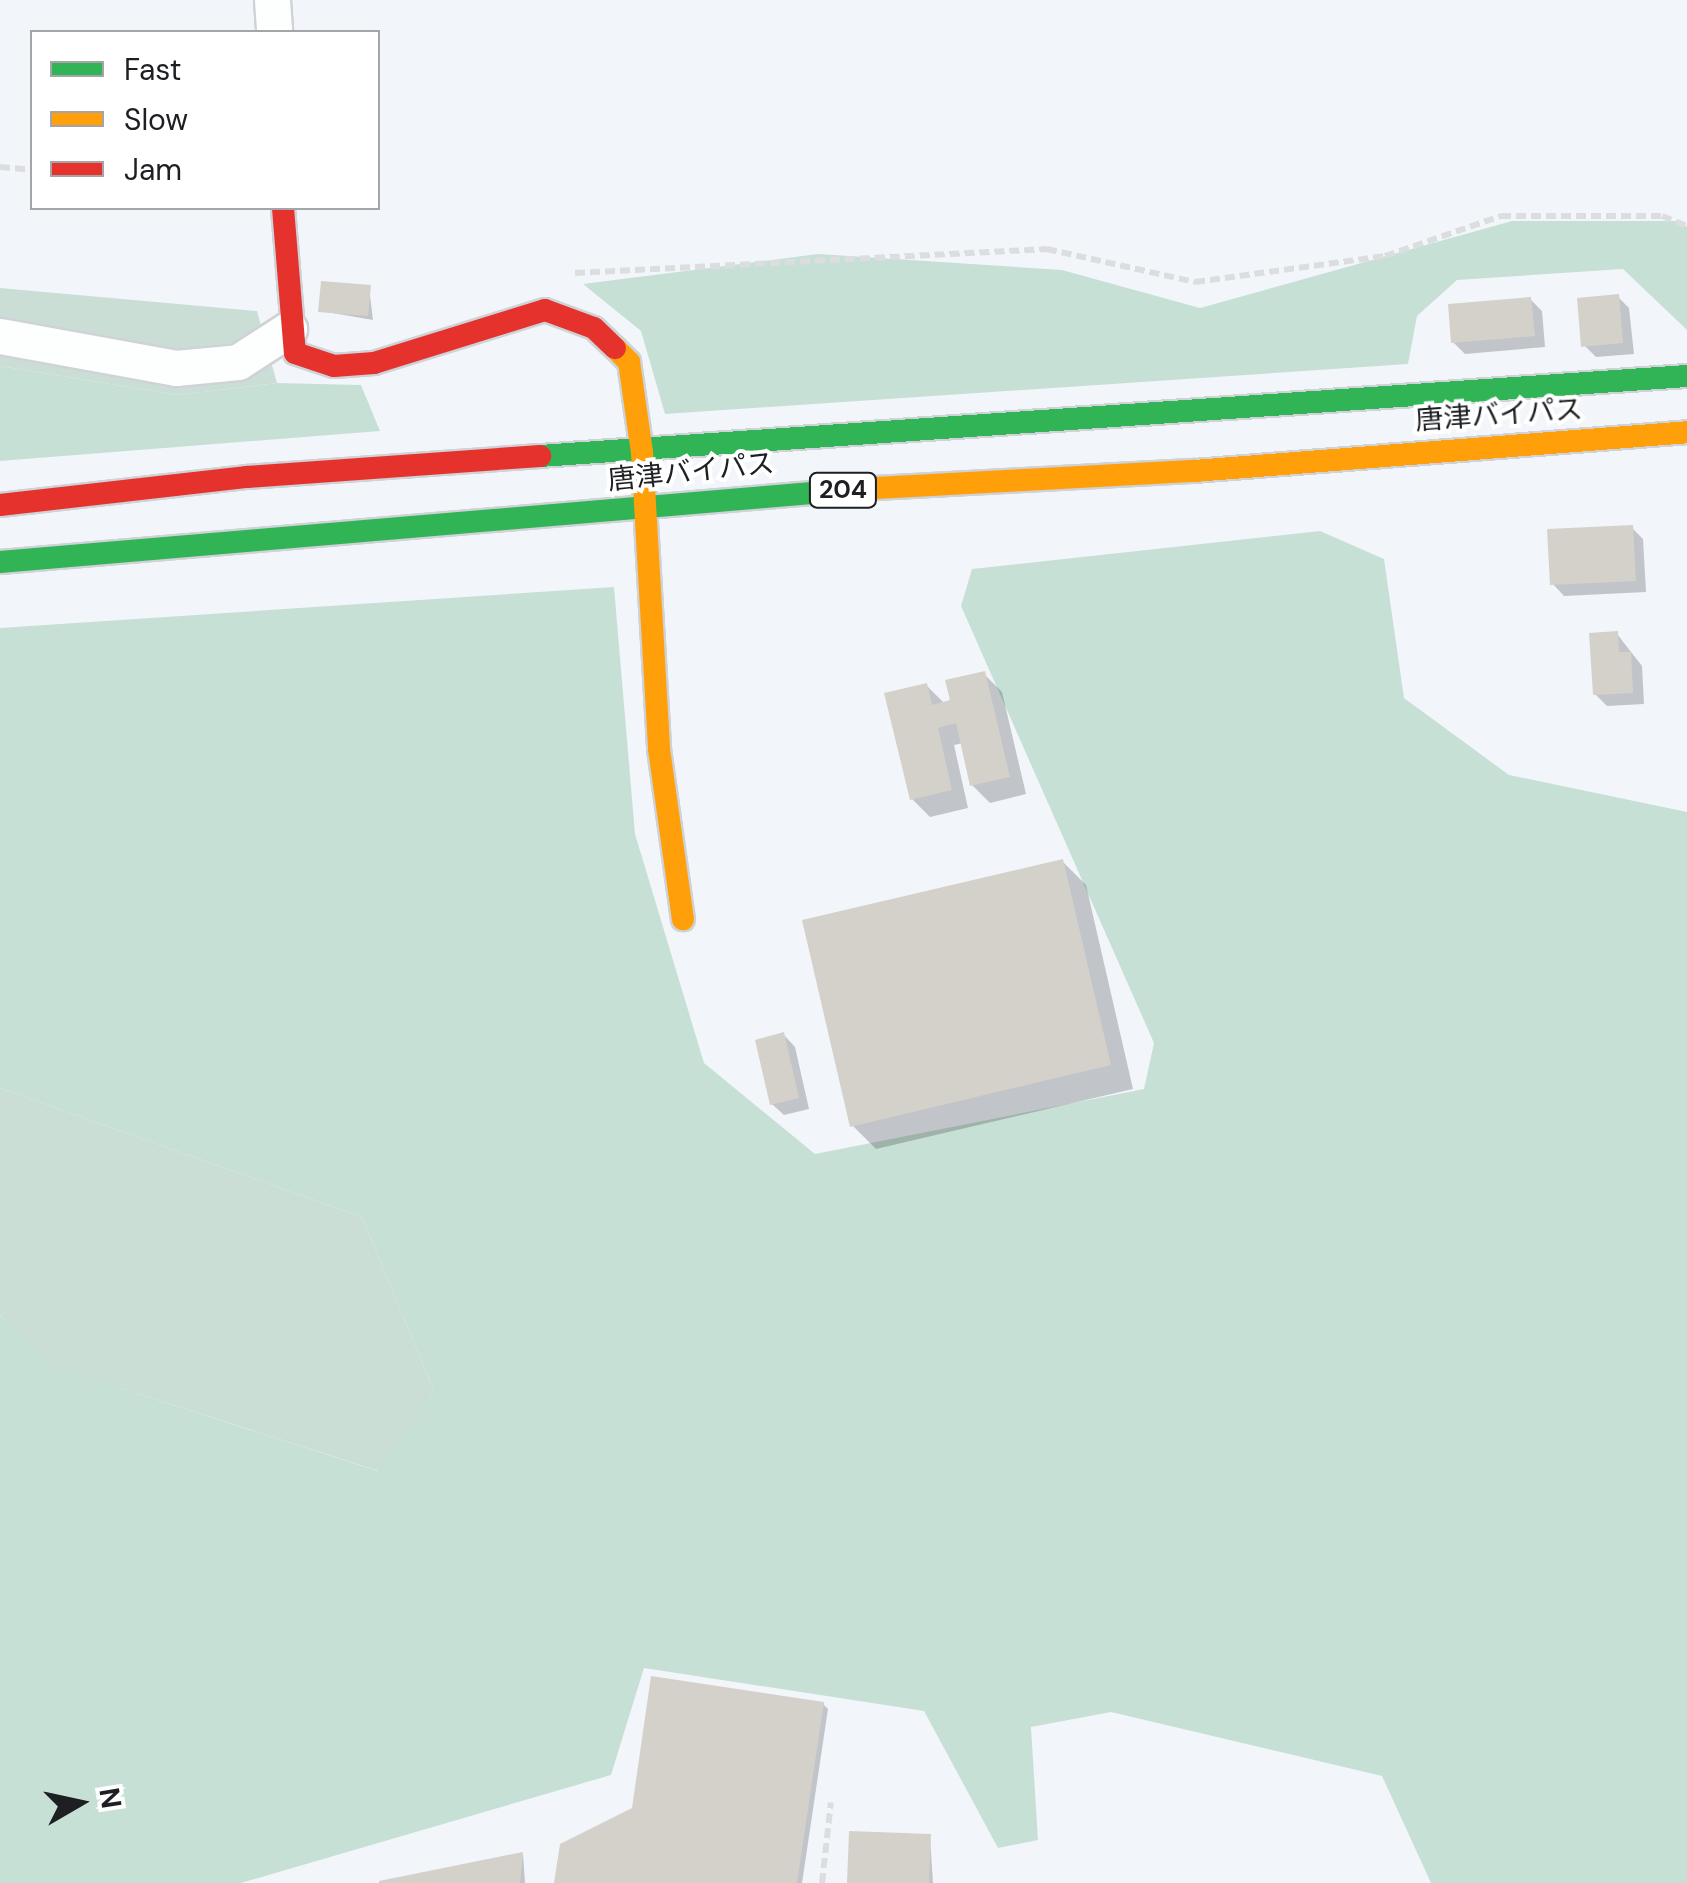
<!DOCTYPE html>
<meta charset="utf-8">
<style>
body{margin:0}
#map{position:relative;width:1687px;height:1883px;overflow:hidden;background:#f2f6fa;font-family:"DM Sans","Noto Sans JP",sans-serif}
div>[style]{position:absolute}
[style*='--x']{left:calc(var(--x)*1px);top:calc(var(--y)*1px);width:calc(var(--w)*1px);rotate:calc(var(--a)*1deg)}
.green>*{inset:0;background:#caded6}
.forest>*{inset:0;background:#c7e0d5}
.shadow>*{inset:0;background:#0003}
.building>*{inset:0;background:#d4d1cb}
.path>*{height:6px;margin-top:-3px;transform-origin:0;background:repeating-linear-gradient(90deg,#dcdddf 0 10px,transparent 0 15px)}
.roads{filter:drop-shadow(2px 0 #cfd2d6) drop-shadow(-2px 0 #cfd2d6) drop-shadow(0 2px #cfd2d6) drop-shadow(0 -2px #cfd2d6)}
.street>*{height:35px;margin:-17.5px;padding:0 17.5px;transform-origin:17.5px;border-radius:17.5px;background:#fdfefe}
.fast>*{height:22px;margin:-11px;padding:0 11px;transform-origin:11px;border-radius:11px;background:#30b455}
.slow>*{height:22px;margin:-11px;padding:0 11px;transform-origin:11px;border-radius:11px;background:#ff9f0a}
.jam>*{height:22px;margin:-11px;padding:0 11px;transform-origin:11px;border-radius:11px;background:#e5322d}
span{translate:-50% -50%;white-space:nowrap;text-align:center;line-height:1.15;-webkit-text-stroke:8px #fff;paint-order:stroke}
.shield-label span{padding:2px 8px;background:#fff;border:2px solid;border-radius:8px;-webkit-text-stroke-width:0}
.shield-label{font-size:25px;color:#1d1f22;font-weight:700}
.street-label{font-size:28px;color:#1d1f22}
.legend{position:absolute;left:30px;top:30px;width:350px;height:180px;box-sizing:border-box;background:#fff;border:2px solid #a5a5a7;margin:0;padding:12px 18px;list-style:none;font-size:30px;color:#1d1f22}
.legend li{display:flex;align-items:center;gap:20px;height:50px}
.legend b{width:50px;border:2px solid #a5a5a7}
.north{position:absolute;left:30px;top:1753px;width:100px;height:100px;-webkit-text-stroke:8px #fff;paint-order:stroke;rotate:81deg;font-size:28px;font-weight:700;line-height:40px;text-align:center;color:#1d1f22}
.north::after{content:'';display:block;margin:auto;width:35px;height:45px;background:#1d1f22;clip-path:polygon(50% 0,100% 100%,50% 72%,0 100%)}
</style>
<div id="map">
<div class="green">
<i style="clip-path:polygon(0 288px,257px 311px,277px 383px,178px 395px,0 366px)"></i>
<i style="clip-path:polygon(0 1088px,362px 1217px,434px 1391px,379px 1471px,48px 1365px,0 1315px)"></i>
</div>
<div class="forest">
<i style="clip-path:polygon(1512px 221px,1680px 221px,1687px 227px,1687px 330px,1623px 269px,1457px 280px,1417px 316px,1408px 364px,665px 414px,641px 331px,583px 284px,818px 254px,1062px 270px,1200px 308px)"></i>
<i style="clip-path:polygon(0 366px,178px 395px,277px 383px,361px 385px,380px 431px,0 461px)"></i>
<i style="clip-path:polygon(1320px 531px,1384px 559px,1404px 698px,1509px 775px,1687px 812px,1687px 1883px,1431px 1883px,1382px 1776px,1111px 1712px,1031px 1727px,1038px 1840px,998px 1848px,924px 1711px,644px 1668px,611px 1775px,241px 1883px,0 1883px,0 1315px,49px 1365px,378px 1471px,434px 1391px,362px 1217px,0 1088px,0 628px,614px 587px,635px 834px,704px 1063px,815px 1154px,1144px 1089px,1154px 1043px,961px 606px,972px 569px)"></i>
</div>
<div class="shadow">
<i style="clip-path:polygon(369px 287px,373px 320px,321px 311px)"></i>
<i style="clip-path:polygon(1618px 297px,1629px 308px,1634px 354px,1596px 357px,1584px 345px)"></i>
<i style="clip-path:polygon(1530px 299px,1542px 311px,1545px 347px,1465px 354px,1453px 342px)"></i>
<i style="clip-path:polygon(1632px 528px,1643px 539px,1646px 592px,1564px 596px,1553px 584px)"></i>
<i style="clip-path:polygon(1617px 634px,1642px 666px,1644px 704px,1607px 706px,1595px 694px)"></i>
<i style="clip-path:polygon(984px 674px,1002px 692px,1026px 794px,990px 803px,972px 785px,963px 743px,954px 745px,968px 808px,930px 817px,912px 799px,927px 686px,945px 704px)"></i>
<i style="clip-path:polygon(1062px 861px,1086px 885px,1133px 1089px,876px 1149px,852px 1125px)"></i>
<i style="clip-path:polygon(784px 1035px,795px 1047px,809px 1109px,784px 1115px,772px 1104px)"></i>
<i style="clip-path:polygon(823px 1704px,828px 1709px,802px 1883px,557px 1883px,634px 1810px)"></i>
<i style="clip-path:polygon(930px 1837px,933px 1883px,849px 1883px)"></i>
<i style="clip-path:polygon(523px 1854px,525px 1883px,383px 1883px)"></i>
</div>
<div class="building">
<i style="clip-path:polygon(321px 281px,371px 285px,368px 316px,318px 312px)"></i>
<i style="clip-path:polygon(1619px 294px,1623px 343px,1581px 347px,1577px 298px)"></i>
<i style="clip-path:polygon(1531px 297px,1535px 336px,1451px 343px,1448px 304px)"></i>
<i style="clip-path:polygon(1633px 525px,1636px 581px,1550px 585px,1547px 529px)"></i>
<i style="clip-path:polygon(1618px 631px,1619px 652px,1631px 652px,1633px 693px,1593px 695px,1589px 633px)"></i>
<i style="clip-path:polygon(985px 671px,1010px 777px,970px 786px,956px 723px,938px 728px,952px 790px,910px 800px,884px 693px,927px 683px,932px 705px,950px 700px,945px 680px)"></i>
<i style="clip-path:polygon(1063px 859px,1111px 1065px,850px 1127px,802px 920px)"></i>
<i style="clip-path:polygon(784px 1032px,799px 1098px,770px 1105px,755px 1040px)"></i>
<i style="clip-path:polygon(651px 1676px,824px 1702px,797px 1883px,554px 1883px,560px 1844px,632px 1808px)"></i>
<i style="clip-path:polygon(849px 1831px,931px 1834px,929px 1883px,847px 1883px)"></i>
<i style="clip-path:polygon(523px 1852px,520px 1883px,379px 1883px,379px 1881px)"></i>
</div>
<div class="path">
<i style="--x:0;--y:167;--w:32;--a:5"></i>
<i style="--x:575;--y:273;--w:473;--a:-2.9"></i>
<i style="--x:1047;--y:249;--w:152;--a:12.6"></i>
<i style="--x:1195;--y:282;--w:192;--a:-7.8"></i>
<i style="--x:1385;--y:256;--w:123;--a:-19"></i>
<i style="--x:1501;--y:216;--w:161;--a:0"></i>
<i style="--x:1662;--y:216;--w:27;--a:22"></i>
<i style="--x:822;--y:1883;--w:81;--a:-83.7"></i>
</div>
<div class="roads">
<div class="street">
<i style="--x:272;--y:0;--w:32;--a:86"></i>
<i style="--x:0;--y:336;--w:179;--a:10.3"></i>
<i style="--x:176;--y:368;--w:62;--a:-5.5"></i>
<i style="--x:238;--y:362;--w:61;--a:-32.9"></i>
</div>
<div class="fast">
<i style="--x:540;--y:456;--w:1150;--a:-3.99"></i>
<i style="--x:0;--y:562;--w:862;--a:-4.86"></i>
</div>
<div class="slow">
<i style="--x:615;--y:348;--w:20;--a:45"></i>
<i style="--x:629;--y:362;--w:91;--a:81.8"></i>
<i style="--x:642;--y:452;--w:297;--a:86.7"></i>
<i style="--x:659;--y:749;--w:172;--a:82"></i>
<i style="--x:859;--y:489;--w:335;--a:-3.1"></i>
<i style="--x:1194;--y:471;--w:495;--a:-4.5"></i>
</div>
<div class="jam">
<i style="--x:283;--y:208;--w:145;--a:85.3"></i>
<i style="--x:295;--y:353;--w:41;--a:18.4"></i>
<i style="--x:334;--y:366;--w:40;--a:-4.3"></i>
<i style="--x:374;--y:363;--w:179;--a:-17.2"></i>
<i style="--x:545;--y:310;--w:52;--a:20.2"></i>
<i style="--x:594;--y:328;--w:29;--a:44"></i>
<i style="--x:0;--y:505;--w:249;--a:-6.5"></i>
<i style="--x:247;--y:477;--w:294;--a:-4.1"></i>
</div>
</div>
<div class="shield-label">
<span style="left:843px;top:490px">204</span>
</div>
<div class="street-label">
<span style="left:1499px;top:415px;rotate:-4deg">唐津バイパス</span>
<span style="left:691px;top:472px;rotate:-6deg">唐津バイパス</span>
</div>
<ul class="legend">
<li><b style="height:12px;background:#30b455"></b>Fast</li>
<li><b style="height:12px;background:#ff9f0a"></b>Slow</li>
<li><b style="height:12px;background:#e5322d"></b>Jam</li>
</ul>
<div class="north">N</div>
</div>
